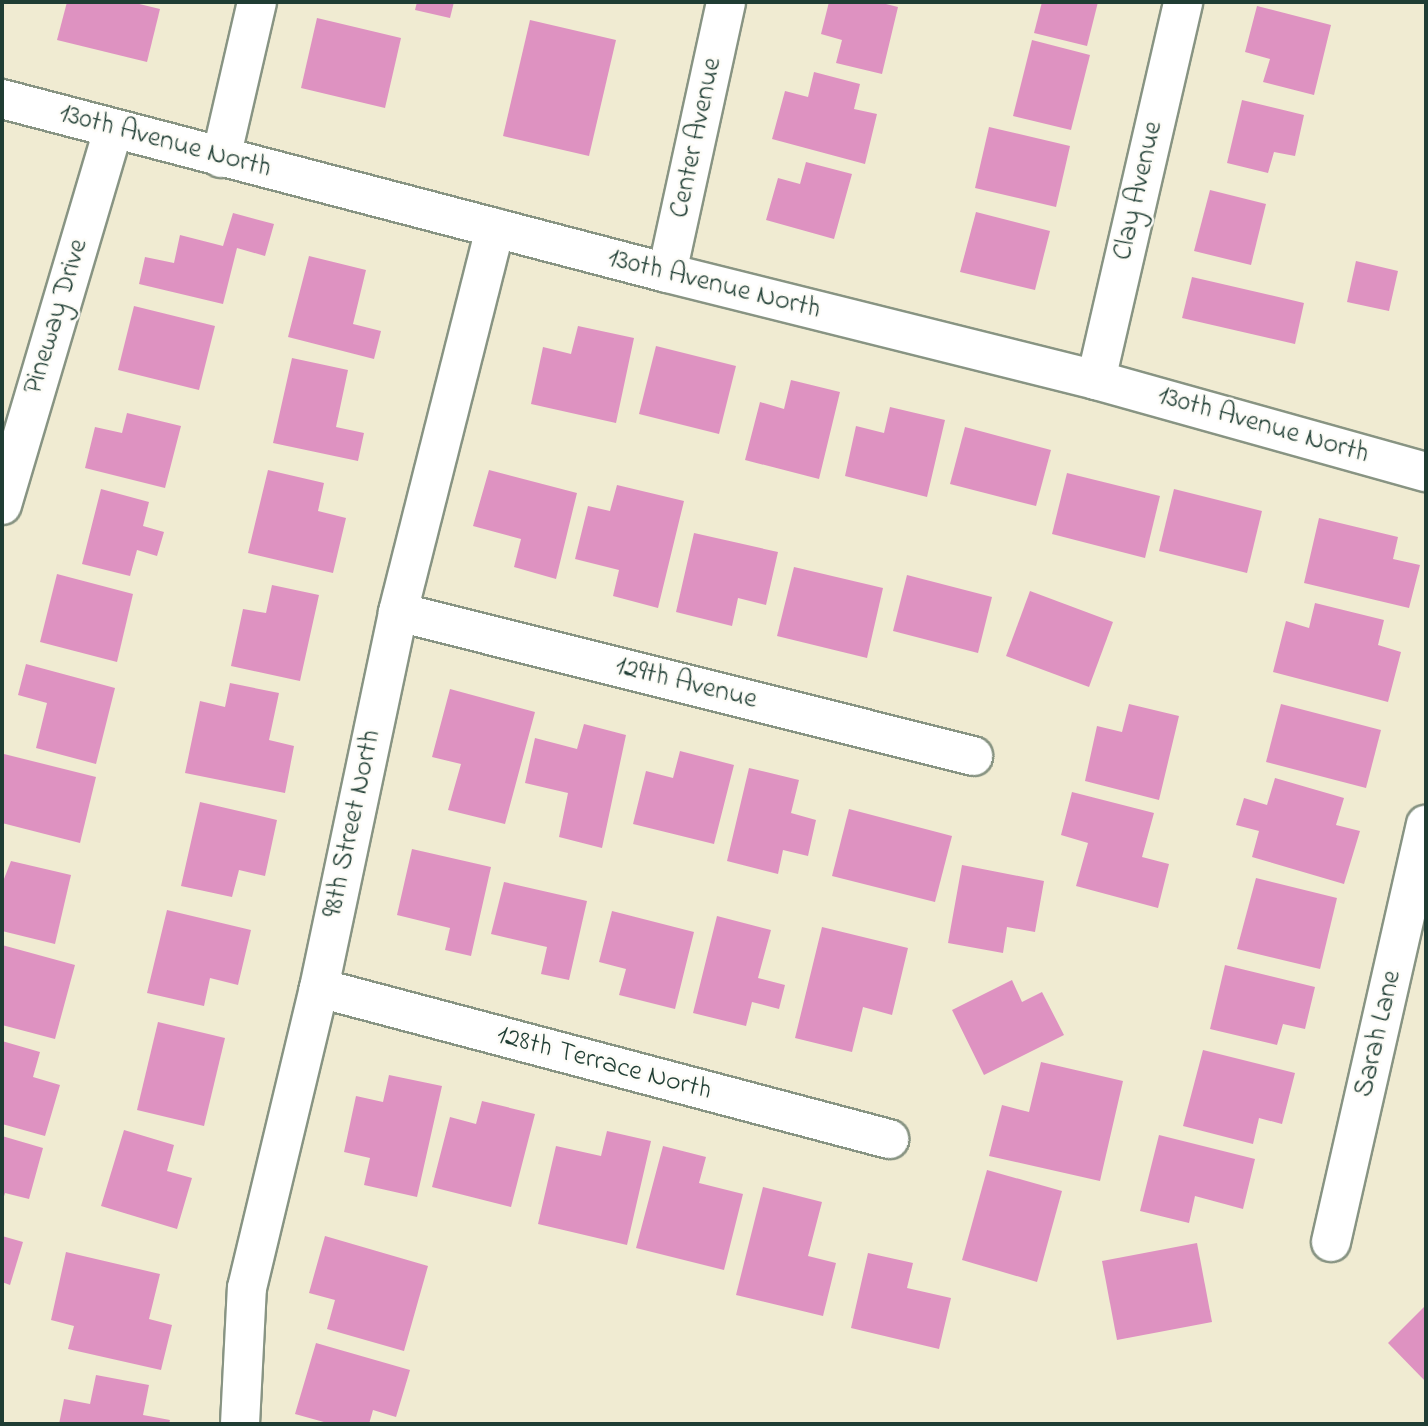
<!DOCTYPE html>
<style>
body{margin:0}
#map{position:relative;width:1428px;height:1426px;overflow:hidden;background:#f0ebd2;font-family:"Indie Flower",sans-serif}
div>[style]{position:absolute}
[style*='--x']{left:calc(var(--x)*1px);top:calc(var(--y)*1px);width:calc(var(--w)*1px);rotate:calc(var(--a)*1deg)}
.building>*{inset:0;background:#de92c1}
.roads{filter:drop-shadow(2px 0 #889483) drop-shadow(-2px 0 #889483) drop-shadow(0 2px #889483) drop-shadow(0 -2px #889483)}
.street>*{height:38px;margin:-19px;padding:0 19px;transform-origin:19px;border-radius:19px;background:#fff}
span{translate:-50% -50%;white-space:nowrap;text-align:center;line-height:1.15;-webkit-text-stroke:5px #fdfcf7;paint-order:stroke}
.street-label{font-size:28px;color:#1f3d34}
.frame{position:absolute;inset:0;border:4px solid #1f3d34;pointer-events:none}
</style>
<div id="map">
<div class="building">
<i style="clip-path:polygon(67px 2px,131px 2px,160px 9px,147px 62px,57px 40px)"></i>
<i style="clip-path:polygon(417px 2px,454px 2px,450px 18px,415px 10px)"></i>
<i style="clip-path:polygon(829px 2px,878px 2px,898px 7px,882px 74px,836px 63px,842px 40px,821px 34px)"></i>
<i style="clip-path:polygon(1042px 2px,1098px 2px,1087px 46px,1034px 33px)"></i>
<i style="clip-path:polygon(1257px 6px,1331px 25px,1314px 95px,1263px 82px,1270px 59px,1245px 52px)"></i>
<i style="clip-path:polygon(317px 18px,401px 38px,385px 108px,301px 88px)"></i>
<i style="clip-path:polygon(530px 20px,616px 40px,589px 156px,503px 136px)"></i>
<i style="clip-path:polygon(1032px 40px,1090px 55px,1071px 130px,1013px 116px)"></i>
<i style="clip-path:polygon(814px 72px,860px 84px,854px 109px,877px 114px,865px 164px,772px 139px,785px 91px,808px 97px)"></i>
<i style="clip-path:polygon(1242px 100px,1304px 115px,1295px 156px,1274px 152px,1268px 173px,1227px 163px)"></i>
<i style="clip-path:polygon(989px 127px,1070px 146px,1056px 207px,975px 188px)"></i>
<i style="clip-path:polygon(806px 162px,852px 174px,834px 239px,766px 220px,778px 178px,800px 184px)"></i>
<i style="clip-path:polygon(1210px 190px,1266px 204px,1251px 265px,1194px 251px)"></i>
<i style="clip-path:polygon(976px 212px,1050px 231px,1035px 290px,960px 272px)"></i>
<i style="clip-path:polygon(233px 213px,274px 224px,265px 256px,237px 248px,223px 304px,139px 284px,145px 257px,174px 263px,180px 235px,223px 246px)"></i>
<i style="clip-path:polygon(309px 256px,366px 270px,353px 324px,381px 331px,374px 359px,288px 337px)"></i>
<i style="clip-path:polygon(1356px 261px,1398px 271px,1389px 311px,1347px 302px)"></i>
<i style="clip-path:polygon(1192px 277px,1304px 303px,1295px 344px,1182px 318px)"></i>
<i style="clip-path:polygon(134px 306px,215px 326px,199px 390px,118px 370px)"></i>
<i style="clip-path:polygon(578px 326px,634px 338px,616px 423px,531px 404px,543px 347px,571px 354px)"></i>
<i style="clip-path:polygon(656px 346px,736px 366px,719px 434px,639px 414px)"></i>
<i style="clip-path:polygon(292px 358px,348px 370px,336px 427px,364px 433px,358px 461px,273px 443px)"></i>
<i style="clip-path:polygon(791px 380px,840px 392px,819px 479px,745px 460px,760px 402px,784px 409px)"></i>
<i style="clip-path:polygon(890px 407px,945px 420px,927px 497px,845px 476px,856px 426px,884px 433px)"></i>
<i style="clip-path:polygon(127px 413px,181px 426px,165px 488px,85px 468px,95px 427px,122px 433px)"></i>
<i style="clip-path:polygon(965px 427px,1051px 450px,1036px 506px,950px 484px)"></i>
<i style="clip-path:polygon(268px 470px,324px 483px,318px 511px,346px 518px,333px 573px,248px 553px)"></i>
<i style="clip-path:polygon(489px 470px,577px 493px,556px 579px,514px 567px,521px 539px,473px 526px)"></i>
<i style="clip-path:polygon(1067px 473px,1160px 496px,1145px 558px,1052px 534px)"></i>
<i style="clip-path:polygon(617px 485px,684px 501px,658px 608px,613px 596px,619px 570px,575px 559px,588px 506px,610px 511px)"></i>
<i style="clip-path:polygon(101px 489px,149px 502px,143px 526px,164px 532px,157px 556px,137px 550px,130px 576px,82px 564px)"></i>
<i style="clip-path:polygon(1174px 489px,1262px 511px,1247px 573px,1159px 551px)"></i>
<i style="clip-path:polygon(1319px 518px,1398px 537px,1393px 559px,1420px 565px,1409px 608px,1304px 583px)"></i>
<i style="clip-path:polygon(694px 533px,778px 552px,766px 605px,738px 598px,732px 626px,676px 612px)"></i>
<i style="clip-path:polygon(794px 567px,883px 588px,867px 658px,777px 636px)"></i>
<i style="clip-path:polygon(57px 574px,133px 594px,117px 662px,40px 642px)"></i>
<i style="clip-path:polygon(907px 575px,992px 597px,978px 653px,893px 631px)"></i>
<i style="clip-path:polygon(272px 585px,319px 595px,300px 681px,231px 666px,243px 609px,266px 613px)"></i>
<i style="clip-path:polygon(1030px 591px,1113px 622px,1089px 687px,1006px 656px)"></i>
<i style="clip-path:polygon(1315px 603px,1384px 620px,1378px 645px,1401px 652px,1388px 702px,1273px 672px,1286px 621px,1309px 628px)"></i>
<i style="clip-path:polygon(26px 664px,115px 688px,96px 764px,36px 748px,47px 703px,18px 695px)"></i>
<i style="clip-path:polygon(230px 683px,279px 693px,269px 740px,294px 746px,285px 793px,185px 773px,200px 701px,225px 707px)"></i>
<i style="clip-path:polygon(450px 689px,535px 712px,505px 824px,448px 810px,461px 764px,432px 757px)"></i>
<i style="clip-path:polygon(1129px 704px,1179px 716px,1159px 800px,1085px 781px,1097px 726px,1122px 732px)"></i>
<i style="clip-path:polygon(1281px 704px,1381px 730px,1366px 788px,1266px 762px)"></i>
<i style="clip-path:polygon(584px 724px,626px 735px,602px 848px,559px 837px,568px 793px,525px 783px,535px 738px,577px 749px)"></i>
<i style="clip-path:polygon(680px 751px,734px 765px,714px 844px,633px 824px,646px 771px,673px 778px)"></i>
<i style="clip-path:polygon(4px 754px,96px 777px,80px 843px,2px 823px)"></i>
<i style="clip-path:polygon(749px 768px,799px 780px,791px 813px,816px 820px,808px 856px,783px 850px,778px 874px,727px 861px)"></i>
<i style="clip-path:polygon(1275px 778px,1344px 798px,1336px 825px,1360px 831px,1344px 884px,1252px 857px,1259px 831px,1236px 825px,1244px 798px,1267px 805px)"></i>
<i style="clip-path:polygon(1072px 792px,1154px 813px,1142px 857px,1169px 864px,1158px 908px,1076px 886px,1088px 843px,1061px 835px)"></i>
<i style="clip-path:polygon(200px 802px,277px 820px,265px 876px,239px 870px,232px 897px,181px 886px)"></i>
<i style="clip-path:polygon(849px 809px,952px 836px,935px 902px,832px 876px)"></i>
<i style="clip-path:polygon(412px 849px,491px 867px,471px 956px,445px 950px,450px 928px,397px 915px)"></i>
<i style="clip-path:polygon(11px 861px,71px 875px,55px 944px,2px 931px,2px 884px)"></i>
<i style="clip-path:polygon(962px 865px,1044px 881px,1035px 932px,1007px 927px,1003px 953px,948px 943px)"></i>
<i style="clip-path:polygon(1256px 878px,1337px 898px,1320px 969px,1237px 949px)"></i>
<i style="clip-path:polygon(504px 882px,587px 901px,569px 980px,541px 974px,547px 947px,491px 934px)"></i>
<i style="clip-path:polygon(167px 910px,251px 930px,238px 985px,210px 978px,204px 1006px,147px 993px)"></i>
<i style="clip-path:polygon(612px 911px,694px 932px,675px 1009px,619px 995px,626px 969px,599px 962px)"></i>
<i style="clip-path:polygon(717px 916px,771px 930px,758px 978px,785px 985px,779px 1009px,752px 1002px,746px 1026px,693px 1013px)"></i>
<i style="clip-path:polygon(822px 927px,908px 948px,892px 1015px,863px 1007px,852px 1052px,795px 1038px)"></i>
<i style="clip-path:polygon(2px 945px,75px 965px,55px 1039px,2px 1025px)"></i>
<i style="clip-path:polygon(1225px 965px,1315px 987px,1305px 1029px,1283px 1024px,1277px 1045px,1210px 1029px)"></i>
<i style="clip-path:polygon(1012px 980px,1022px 1002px,1042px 992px,1064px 1035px,984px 1075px,952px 1010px)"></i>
<i style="clip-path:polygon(158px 1022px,225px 1038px,204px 1126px,137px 1110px)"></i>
<i style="clip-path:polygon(2px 1041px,40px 1052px,33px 1077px,60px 1085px,45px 1136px,2px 1124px)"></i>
<i style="clip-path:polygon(1203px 1050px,1295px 1073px,1282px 1124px,1259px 1118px,1253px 1144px,1183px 1126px)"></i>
<i style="clip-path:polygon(1041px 1062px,1123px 1081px,1100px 1181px,989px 1156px,1002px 1105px,1029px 1112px)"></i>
<i style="clip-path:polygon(389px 1075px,442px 1086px,417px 1197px,364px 1185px,370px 1158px,344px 1152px,356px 1096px,383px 1102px)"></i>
<i style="clip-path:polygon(482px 1101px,535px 1114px,511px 1207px,432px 1187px,450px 1117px,476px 1124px)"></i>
<i style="clip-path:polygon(124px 1130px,174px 1145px,167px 1171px,192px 1178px,177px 1229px,101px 1206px)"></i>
<i style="clip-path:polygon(607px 1131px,651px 1141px,627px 1245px,538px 1224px,556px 1146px,601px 1156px)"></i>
<i style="clip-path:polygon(1159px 1135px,1255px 1159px,1243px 1209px,1195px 1196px,1189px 1223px,1140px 1211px)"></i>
<i style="clip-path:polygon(2px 1136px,43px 1148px,29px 1199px,5px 1193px,2px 1203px)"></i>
<i style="clip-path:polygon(663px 1146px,706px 1157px,699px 1183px,743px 1194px,724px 1270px,636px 1248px)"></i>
<i style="clip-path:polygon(987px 1170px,1062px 1191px,1037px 1282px,962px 1260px)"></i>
<i style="clip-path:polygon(763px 1187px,822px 1202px,808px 1256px,836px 1263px,823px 1316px,736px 1295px)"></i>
<i style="clip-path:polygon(2px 1236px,23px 1242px,10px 1285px,2px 1282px)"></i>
<i style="clip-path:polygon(325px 1236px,428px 1266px,404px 1351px,327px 1329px,335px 1300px,309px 1293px)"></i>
<i style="clip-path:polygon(1197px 1243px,1212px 1322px,1117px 1340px,1102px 1261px)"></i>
<i style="clip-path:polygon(66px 1252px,160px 1274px,149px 1319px,172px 1325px,161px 1370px,68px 1349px,74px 1326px,51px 1320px)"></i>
<i style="clip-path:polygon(868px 1253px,913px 1263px,907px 1288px,951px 1298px,939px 1349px,851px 1328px)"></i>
<i style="clip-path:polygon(1426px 1305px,1426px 1382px,1388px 1343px)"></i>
<i style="clip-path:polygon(316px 1343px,410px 1370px,396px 1417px,373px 1410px,369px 1424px,331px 1424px,295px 1414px)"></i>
<i style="clip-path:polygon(96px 1375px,149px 1385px,143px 1415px,170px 1420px,169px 1424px,59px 1424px,64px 1399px,90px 1404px)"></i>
</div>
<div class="roads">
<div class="street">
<i style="--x:2;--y:99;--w:687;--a:14.66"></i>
<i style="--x:667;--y:273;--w:442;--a:14"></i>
<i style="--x:1096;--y:380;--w:343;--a:15.6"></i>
<i style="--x:221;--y:158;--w:160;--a:-77"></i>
<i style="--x:667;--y:273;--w:277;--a:-77.7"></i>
<i style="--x:1096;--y:380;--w:388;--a:-77"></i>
<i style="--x:2;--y:505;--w:391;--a:-73.5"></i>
<i style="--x:398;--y:612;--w:593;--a:14.06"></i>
<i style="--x:319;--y:988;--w:590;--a:14.84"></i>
<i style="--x:1331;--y:1242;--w:428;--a:-77.2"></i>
<i style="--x:240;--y:1424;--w:136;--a:-87.1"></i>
<i style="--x:247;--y:1288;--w:309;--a:-76.5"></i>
<i style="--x:319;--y:988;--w:384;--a:-78.1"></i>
<i style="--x:398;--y:612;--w:396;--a:-75.8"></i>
</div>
</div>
<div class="street-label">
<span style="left:697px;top:138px;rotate:-78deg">Center Avenue</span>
<span style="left:165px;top:142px;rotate:15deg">130th Avenue North</span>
<span style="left:1139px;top:191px;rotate:-77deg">Clay Avenue</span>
<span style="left:714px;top:285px;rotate:14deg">130th Avenue North</span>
<span style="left:57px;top:317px;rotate:-73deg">Pineway Drive</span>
<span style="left:1263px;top:426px;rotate:16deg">130th Avenue North</span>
<span style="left:686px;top:684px;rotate:14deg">129th Avenue</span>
<span style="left:353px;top:824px;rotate:-78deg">98th Street North</span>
<span style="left:1379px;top:1034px;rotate:-77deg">Sarah Lane</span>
<span style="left:604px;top:1064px;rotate:15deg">128th Terrace North</span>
</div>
<div class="frame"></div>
</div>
